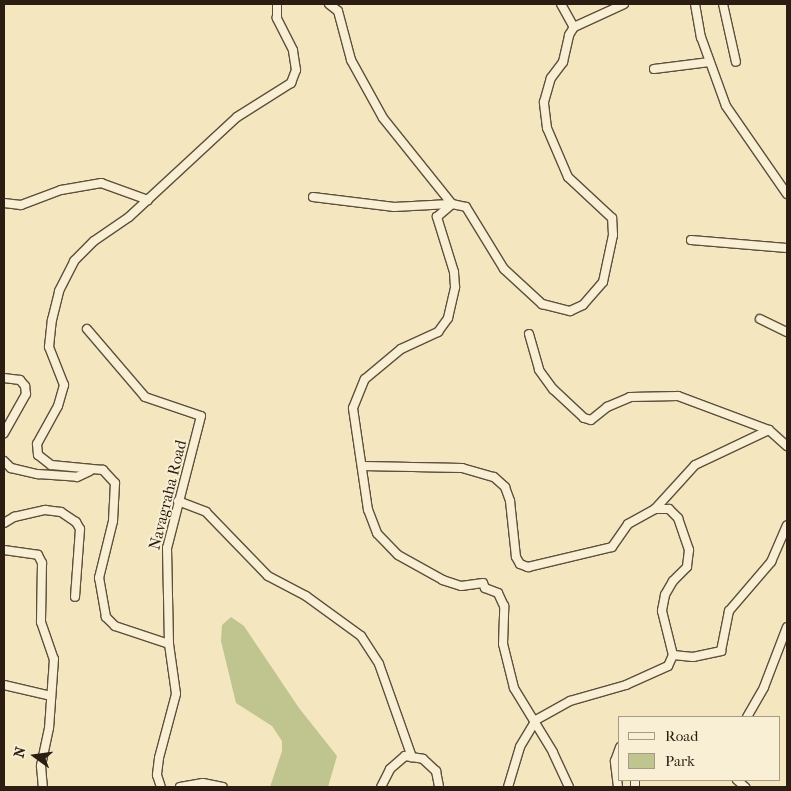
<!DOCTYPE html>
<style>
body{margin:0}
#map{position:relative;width:791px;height:791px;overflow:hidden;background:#f4e6be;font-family:"IM FELL French Canon",serif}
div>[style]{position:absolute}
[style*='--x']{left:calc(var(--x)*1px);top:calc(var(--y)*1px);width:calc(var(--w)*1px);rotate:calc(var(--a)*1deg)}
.green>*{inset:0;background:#c0c48e}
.roads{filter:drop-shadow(1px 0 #5d4f3c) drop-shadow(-1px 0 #5d4f3c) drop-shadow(0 1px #5d4f3c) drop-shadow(0 -1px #5d4f3c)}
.street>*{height:8px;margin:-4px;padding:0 4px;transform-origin:4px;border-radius:4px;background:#f8efd5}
span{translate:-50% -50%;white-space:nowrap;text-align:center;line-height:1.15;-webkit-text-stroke:4px #f8efd5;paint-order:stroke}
.street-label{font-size:16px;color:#2b1d11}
.frame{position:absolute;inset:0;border:5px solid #2b1d11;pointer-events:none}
.legend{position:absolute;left:618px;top:716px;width:162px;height:65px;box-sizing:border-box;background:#f8efd5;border:1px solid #a69b87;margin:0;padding:6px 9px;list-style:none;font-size:15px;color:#2b1d11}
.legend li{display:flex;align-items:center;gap:10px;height:25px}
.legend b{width:25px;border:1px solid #a69b87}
.north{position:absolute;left:10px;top:731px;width:50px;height:50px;-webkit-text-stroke:4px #f8efd5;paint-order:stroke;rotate:284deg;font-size:14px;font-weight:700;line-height:20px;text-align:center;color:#2b1d11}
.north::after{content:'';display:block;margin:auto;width:18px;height:22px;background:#2b1d11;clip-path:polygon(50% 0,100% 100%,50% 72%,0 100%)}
</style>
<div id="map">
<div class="green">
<i style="clip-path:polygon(231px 617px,244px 626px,299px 708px,337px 756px,328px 787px,270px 787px,282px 751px,282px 741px,272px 726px,236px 703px,221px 641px,222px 625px)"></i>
</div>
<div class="roads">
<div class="street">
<i style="--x:329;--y:4;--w:11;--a:38"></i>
<i style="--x:338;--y:11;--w:51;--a:75.1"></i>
<i style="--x:351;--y:60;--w:66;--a:61.1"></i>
<i style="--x:383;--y:118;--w:110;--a:51.3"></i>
<i style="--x:561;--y:4;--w:26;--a:61"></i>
<i style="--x:695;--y:4;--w:34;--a:80"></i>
<i style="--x:701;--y:37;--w:73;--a:70.1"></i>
<i style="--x:726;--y:106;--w:107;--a:55.3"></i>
<i style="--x:723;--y:4;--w:59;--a:77.4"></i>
<i style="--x:654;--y:69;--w:56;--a:-7.1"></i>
<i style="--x:313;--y:197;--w:82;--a:7"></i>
<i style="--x:394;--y:207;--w:56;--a:-3.1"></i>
<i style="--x:4;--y:203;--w:17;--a:7"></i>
<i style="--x:21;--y:205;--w:43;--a:-20.6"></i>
<i style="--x:61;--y:190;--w:41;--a:-9.9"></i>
<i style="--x:101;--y:183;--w:50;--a:19.9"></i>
<i style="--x:691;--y:240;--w:96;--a:4.8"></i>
<i style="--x:760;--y:319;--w:30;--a:26"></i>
<i style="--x:87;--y:329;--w:89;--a:49.5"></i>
<i style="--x:145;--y:397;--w:59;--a:18.7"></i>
<i style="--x:201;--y:416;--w:136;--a:104.4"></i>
<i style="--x:167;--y:548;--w:96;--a:88.8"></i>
<i style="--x:169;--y:644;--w:50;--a:82"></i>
<i style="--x:176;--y:694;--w:66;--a:104.9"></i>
<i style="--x:159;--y:758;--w:17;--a:97"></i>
<i style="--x:157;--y:775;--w:13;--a:72"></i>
<i style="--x:529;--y:334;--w:37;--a:74"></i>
<i style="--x:539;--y:370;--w:24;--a:54"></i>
<i style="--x:553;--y:389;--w:42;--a:43.1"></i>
<i style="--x:584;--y:418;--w:7;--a:16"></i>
<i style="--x:591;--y:420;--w:21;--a:-39"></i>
<i style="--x:607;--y:407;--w:25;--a:-23"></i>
<i style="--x:630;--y:397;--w:48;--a:-1.2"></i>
<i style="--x:678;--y:396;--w:97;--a:20.5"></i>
<i style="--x:769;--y:430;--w:24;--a:42"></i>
<i style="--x:4;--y:378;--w:16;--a:7"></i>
<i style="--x:20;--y:380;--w:8;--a:50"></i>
<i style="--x:25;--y:386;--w:8;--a:83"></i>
<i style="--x:26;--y:394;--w:45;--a:119.4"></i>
<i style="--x:4;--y:461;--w:10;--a:45"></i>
<i style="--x:11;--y:468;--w:28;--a:13"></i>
<i style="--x:38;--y:474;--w:39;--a:4"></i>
<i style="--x:77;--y:477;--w:14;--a:-25"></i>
<i style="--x:363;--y:466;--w:99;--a:1.2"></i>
<i style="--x:462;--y:468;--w:33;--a:16"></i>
<i style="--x:494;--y:477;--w:15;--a:42"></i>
<i style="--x:505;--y:487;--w:15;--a:70"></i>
<i style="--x:510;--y:501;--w:56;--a:83.9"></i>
<i style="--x:516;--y:557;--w:8;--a:60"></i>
<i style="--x:520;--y:564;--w:9;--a:21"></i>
<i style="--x:528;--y:567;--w:86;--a:-13.4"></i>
<i style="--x:612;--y:547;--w:28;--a:-55"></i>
<i style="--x:628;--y:524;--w:31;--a:-29"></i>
<i style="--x:655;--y:509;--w:14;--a:0"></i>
<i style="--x:669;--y:509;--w:13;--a:45"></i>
<i style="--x:678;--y:518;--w:34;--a:71"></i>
<i style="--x:689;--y:550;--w:17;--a:97"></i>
<i style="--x:687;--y:567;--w:20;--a:135"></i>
<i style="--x:673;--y:581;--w:16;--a:120"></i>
<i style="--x:665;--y:595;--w:16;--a:101"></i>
<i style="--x:662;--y:611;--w:45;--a:76"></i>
<i style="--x:673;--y:655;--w:12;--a:114"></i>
<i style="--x:668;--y:666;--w:46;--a:155.7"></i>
<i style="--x:626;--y:685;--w:58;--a:164.1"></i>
<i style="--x:570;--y:701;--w:39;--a:151"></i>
<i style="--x:536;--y:720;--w:31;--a:121"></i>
<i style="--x:520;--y:747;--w:42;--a:106.7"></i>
<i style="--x:178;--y:501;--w:30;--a:21"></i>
<i style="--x:206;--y:512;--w:89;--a:45.9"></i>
<i style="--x:268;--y:576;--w:43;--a:27.8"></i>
<i style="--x:306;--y:596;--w:68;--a:36"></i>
<i style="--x:361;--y:636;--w:33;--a:57"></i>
<i style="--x:379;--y:664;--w:99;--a:70.5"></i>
<i style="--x:655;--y:509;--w:59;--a:-47.7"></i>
<i style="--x:695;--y:465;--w:82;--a:-25.3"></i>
<i style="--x:4;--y:523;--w:12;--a:-31"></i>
<i style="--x:14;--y:517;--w:32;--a:-13"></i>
<i style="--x:45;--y:510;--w:16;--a:7"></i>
<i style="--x:61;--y:512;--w:18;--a:34"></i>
<i style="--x:76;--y:522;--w:8;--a:60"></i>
<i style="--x:80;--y:529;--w:68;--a:94.2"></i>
<i style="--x:4;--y:550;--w:34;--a:8"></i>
<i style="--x:38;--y:555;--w:9;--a:63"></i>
<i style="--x:42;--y:563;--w:59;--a:91"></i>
<i style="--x:41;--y:622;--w:39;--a:71"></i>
<i style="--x:54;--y:659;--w:69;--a:94.1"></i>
<i style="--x:49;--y:728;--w:39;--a:102"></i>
<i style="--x:41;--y:766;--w:21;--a:85"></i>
<i style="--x:169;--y:644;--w:57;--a:-161.6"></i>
<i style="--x:115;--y:626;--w:13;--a:-135"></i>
<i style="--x:106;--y:617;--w:40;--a:-100"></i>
<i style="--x:99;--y:578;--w:59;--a:-76.2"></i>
<i style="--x:113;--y:521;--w:38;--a:-87"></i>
<i style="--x:115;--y:483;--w:18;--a:-133"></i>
<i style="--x:103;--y:470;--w:52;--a:-174.5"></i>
<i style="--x:51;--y:465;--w:16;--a:-142"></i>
<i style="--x:38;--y:455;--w:11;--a:-95"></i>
<i style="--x:37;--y:444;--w:43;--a:-61.1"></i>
<i style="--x:58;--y:406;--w:22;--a:-74"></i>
<i style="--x:64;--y:385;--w:41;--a:-111.5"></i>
<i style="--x:49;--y:347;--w:27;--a:-84"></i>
<i style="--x:52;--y:320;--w:30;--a:-76"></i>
<i style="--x:59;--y:291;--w:34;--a:-63"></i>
<i style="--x:74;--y:261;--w:28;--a:-45"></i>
<i style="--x:94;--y:241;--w:42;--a:-34.4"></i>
<i style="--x:129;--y:217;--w:147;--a:-42.8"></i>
<i style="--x:237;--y:117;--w:64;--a:-32.2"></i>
<i style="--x:291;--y:83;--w:14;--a:-69"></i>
<i style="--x:296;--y:70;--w:20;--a:-99"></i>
<i style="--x:293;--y:50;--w:36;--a:-117"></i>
<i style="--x:277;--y:18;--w:14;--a:-90"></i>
<i style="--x:673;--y:655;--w:20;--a:6"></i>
<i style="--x:693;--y:657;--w:29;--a:-12"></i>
<i style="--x:721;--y:651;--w:41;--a:-78.7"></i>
<i style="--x:729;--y:611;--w:65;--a:-49.4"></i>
<i style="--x:771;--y:562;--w:40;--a:-66.6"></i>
<i style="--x:4;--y:685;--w:48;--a:13.2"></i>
<i style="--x:747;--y:717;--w:34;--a:-60"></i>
<i style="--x:764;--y:687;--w:64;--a:-69"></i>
<i style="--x:635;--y:780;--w:7;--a:90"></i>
<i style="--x:737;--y:780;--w:11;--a:41"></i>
<i style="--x:180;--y:787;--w:23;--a:-10"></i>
<i style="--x:203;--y:783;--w:20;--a:11"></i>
<i style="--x:381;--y:787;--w:20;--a:-63"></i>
<i style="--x:390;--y:769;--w:20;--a:-41"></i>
<i style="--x:405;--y:756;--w:18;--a:9"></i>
<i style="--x:423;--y:759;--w:18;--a:43"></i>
<i style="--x:436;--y:771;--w:16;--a:79"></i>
<i style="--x:569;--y:787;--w:38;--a:-115"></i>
<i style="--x:553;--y:752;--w:75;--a:-121.4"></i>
<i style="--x:514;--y:688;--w:45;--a:-104"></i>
<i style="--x:503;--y:644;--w:38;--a:-88"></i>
<i style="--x:504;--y:606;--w:14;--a:-115"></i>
<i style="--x:498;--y:593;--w:14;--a:-159"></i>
<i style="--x:485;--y:588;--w:5;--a:-112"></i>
<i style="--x:483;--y:583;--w:22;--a:172"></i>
<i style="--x:461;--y:586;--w:19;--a:-162"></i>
<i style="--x:443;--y:580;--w:51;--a:-150.9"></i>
<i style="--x:398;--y:555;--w:30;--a:-134"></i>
<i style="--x:377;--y:533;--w:25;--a:-111"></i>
<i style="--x:368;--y:510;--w:103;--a:-98.4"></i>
<i style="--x:353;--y:408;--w:31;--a:-68"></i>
<i style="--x:365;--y:379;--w:47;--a:-39.8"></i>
<i style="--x:401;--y:349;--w:41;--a:-24.7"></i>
<i style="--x:438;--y:332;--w:17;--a:-54"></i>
<i style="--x:448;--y:318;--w:32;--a:-77"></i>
<i style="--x:455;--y:287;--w:15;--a:-94"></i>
<i style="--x:454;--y:272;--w:58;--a:-107.2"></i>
<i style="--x:437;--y:217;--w:20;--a:-41"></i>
<i style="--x:452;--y:204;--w:14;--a:12"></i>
<i style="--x:466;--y:207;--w:73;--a:58.5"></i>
<i style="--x:504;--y:269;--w:52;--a:42.6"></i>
<i style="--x:542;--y:304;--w:29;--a:14"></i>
<i style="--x:570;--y:311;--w:14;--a:-25"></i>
<i style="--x:583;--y:305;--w:30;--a:-49"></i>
<i style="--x:603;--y:282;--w:48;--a:-78"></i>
<i style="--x:613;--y:235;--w:17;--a:-93"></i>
<i style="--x:612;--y:218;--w:60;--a:-137"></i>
<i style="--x:568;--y:177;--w:53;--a:-113.2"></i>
<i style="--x:547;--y:128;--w:26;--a:-97"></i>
<i style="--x:544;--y:102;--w:25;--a:-74"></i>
<i style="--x:551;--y:78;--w:20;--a:-53"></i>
<i style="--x:563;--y:62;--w:28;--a:-77"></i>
<i style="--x:569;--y:35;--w:9;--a:-58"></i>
<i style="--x:574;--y:27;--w:55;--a:-24.7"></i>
<i style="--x:618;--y:787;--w:26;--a:-97"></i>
<i style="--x:615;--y:761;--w:15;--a:-70"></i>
</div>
</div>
<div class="street-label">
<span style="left:168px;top:495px;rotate:-76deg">Navagraha Road</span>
</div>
<div class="frame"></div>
<ul class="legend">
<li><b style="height:6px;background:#f8efd5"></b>Road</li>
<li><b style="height:14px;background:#c0c48e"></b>Park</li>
</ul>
<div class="north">N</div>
</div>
